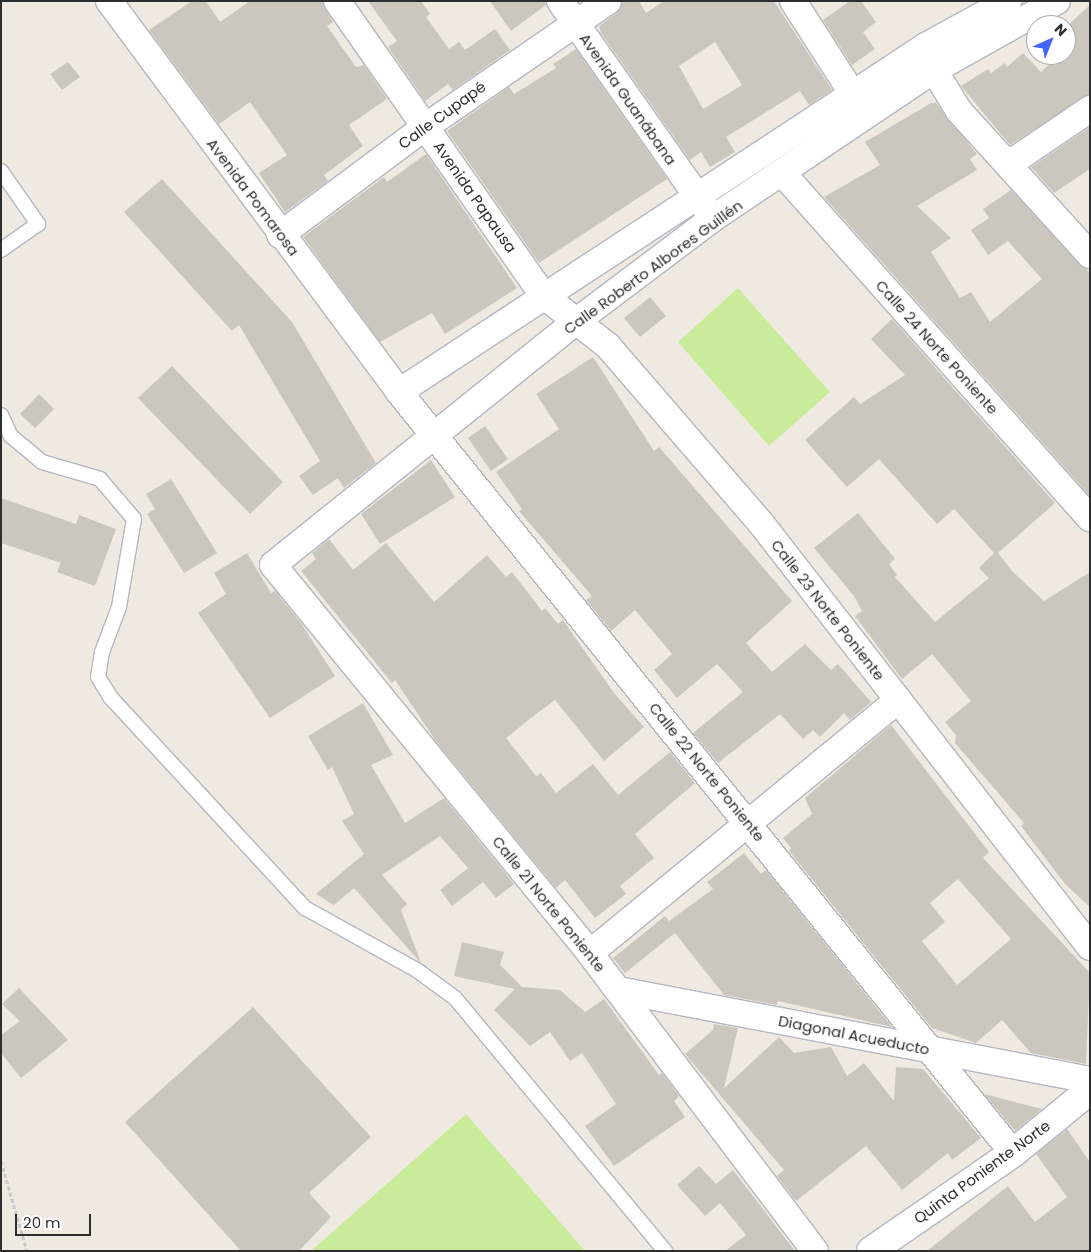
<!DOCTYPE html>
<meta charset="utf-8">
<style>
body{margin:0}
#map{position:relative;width:1091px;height:1252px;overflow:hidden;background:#efe9e1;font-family:Poppins,sans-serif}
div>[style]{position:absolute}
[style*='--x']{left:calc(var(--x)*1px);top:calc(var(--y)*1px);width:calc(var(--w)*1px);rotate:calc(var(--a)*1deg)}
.pitch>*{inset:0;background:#c9ec9a}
.building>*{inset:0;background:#cbc7bf}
.path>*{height:3px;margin-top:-1.5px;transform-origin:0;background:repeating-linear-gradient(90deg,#c9c9c9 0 4px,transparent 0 6.5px)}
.roads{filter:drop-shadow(1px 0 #b4b7c1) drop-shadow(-1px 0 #b4b7c1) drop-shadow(0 1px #b4b7c1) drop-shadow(0 -1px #b4b7c1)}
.lane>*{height:14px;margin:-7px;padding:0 7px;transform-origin:7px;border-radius:7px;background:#fff}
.street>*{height:26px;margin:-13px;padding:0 13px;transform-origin:13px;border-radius:13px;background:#fff}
.secondary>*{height:28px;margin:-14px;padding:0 14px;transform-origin:14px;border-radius:14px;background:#fff}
span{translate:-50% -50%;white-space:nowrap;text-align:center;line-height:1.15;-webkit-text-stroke:5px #fff;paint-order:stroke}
.street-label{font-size:15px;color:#2e2e2e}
.frame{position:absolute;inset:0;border:2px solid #2e2e2e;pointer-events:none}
.north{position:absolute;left:1026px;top:15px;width:50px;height:50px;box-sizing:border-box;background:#fff;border:1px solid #ababab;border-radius:50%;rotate:44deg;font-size:14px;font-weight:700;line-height:20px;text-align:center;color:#2e2e2e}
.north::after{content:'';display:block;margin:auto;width:18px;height:22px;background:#4264fb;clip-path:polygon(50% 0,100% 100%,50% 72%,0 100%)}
.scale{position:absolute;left:15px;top:1214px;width:76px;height:22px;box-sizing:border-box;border:2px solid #2e2e2e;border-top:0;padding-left:6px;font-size:15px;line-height:18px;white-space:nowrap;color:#2e2e2e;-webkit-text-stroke:4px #fff;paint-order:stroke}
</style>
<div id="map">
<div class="pitch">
<i style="clip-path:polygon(738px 288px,830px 392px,769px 446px,678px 342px)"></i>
<i style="clip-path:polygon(466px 1114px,585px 1251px,311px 1251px)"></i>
</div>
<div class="building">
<i style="clip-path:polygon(192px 1px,206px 1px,220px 22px,250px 1px,322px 1px,333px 22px,327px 26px,356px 67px,364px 65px,387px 99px,349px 125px,363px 146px,324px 175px,328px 181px,285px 212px,259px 173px,287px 155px,250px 102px,219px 124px,149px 30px)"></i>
<i style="clip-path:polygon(368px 1px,421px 1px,430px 14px,426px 17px,449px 49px,459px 42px,465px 50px,495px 29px,510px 50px,453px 90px,448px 84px,425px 101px,388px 47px,397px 41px)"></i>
<i style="clip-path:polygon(490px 1px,545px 1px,546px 5px,511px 31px)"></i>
<i style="clip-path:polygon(evenodd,623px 1px,639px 1px,646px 13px,664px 1px,774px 1px,832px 90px,809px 105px,800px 91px,726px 137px,735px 152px,710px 167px,701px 152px,690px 160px,601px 33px,599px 26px,617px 13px,623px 1px,715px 42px,742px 85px,703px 109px,679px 66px,715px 42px)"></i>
<i style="clip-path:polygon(850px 1px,861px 1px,876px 22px,863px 32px,875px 49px,852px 65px,823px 20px)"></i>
<i style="clip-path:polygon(1090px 5px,1090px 94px,1010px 145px,961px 86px,988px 69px,991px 73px,1005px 63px,1007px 67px,1023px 53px,1041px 72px,1059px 55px,1066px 55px,1066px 27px)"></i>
<i style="clip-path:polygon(576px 49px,667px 179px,539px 263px,447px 131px,509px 87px,514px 94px,556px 68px,553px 64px)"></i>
<i style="clip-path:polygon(68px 62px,80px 77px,62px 90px,50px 74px)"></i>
<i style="clip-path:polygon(931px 103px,936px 103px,977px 154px,970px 159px,977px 170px,917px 206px,951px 238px,931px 252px,960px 298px,971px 292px,990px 322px,1042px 279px,1008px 241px,988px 255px,971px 230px,989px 218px,983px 209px,1011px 190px,1090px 273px,1090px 496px,824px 197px,880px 165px,865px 142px)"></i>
<i style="clip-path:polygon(1090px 127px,1090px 169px,1054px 193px,1031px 167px)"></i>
<i style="clip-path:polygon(426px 154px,517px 288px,445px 334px,432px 313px,380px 342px,303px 237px,384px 177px,387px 182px)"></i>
<i style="clip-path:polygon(162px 179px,292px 322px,376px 463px,344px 488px,338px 478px,313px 495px,299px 476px,320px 461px,239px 325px,232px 331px,124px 212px)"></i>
<i style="clip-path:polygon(650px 297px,666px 316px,640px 337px,624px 318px)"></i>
<i style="clip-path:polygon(892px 319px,1055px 503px,998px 553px,1012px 571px,1044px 601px,1090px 572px,1090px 907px,1065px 884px,1021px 826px,1024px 823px,955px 743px,956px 735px,945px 722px,971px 701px,932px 654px,902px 679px,855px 616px,862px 611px,854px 596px,814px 548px,858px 513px,895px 559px,889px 564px,897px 575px,895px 577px,935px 622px,989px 578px,979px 568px,994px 553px,954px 509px,937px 524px,879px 459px,847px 487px,805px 440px,854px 397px,860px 404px,905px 375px,871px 339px)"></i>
<i style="clip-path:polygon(593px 357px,654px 451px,659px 447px,792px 601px,746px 643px,772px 672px,805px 644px,831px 670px,838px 664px,871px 702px,850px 720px,844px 713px,820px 737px,813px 730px,803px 739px,780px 714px,718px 763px,693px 733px,743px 692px,717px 664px,677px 698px,654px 670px,672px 654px,635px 610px,611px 631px,586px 600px,592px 596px,519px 511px,522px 509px,496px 472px,559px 429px,536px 394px)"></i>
<i style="clip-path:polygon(172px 366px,283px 482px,250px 514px,138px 398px)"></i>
<i style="clip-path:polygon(39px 394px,54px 409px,35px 428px,20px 414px)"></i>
<i style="clip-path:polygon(485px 426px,508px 459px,491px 471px,468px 438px)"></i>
<i style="clip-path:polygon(431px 460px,455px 497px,380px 544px,361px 514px)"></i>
<i style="clip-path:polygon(171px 479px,217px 553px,184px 573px,147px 514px,155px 509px,146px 494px)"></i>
<i style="clip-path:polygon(1px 498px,76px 524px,79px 515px,116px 529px,95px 586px,57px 572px,61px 563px,1px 543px)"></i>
<i style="clip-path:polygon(329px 539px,353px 570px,386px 543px,434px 602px,487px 555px,506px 577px,512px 572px,542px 611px,545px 608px,558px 624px,563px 620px,614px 693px,644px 727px,604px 761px,555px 700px,536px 714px,506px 738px,536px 776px,541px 773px,556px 793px,593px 764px,618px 795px,670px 752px,695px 783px,635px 834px,654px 858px,620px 886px,626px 894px,595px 918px,565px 880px,556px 888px,438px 744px,395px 680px,392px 683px,301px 571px,316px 559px,312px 553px)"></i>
<i style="clip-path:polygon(247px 553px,271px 593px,275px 591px,301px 623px,335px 676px,270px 718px,198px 613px,226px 594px,214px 573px)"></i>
<i style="clip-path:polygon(363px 703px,393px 755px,371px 765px,405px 823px,444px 798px,514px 884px,496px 898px,483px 882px,452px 906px,440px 890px,468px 868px,440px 836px,382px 875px,407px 904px,401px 910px,421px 963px,354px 888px,334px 905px,316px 894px,364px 854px,342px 821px,354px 814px,332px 767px,328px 770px,308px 736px)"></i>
<i style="clip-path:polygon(evenodd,891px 725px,989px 852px,983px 858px,1090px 973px,1086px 1064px,1031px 1053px,1002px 1020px,976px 1043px,932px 1028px,789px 851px,791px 848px,783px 838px,812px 814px,805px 798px,891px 725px,958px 879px,1011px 939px,957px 985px,922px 941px,945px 922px,930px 903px,958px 879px)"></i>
<i style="clip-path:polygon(744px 853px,761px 874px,766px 870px,892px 1027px,778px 1001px,777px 1005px,724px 995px,675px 933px,625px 973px,613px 958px,665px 916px,669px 921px,713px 889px,707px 882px)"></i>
<i style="clip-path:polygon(462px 942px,504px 952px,500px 965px,522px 987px,560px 990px,585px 1012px,604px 999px,659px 1075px,662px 1073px,679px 1096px,674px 1101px,685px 1117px,614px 1166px,585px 1126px,616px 1104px,582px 1053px,570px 1061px,550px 1032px,530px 1046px,494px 1010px,515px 989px,454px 976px)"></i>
<i style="clip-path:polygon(19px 988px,68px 1040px,21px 1078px,1px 1053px,1px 1035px,20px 1021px,2px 1004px)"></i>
<i style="clip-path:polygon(253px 1007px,371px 1137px,309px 1193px,331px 1217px,299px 1251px,241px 1251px,125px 1122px)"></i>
<i style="clip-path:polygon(714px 1024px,738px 1028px,724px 1088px,779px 1037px,794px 1053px,831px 1047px,847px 1076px,864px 1063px,894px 1101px,896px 1067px,923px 1069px,981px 1138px,952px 1160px,948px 1153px,902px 1190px,866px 1146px,796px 1201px,777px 1176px,784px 1170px,685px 1054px,713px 1030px)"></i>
<i style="clip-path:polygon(984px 1094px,1042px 1109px,1015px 1131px)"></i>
<i style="clip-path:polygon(1067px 1129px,1090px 1162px,1090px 1251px,927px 1251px,1008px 1186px,1035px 1222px,1067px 1197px,1036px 1154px)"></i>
<i style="clip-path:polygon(699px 1166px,716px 1184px,733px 1170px,795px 1251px,725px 1251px,746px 1235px,720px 1203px,705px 1216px,677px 1185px)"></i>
</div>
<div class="path">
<i style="--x:1;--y:1161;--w:94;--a:73.9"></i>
</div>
<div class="roads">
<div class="lane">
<i style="--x:1;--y:171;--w:65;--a:55.1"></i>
<i style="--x:38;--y:224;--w:45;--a:144.9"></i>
<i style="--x:1;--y:415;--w:23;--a:65"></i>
<i style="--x:11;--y:436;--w:40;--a:40"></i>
<i style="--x:42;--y:462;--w:60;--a:16.3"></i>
<i style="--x:100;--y:479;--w:52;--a:49.6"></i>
<i style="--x:134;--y:519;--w:89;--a:99.7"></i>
<i style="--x:119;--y:607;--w:48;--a:110.7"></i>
<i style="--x:102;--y:652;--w:25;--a:99"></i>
<i style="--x:98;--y:677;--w:25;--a:58"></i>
<i style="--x:111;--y:698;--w:286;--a:47.3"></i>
<i style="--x:305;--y:908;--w:129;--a:29.1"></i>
<i style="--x:418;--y:971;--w:46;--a:36.1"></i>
<i style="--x:455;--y:998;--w:329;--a:50.3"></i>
</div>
<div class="street">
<i style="--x:109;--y:1;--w:487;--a:53.4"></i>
<i style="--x:399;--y:392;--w:978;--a:51.1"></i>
<i style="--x:337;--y:1;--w:359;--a:55"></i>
<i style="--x:543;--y:295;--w:83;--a:38.1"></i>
<i style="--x:608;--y:346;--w:233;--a:49.2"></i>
<i style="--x:760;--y:522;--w:538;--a:52.17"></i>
<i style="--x:560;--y:1;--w:254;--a:54.9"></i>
<i style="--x:793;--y:1;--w:113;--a:57.3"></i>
<i style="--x:934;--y:70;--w:48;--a:58.6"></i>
<i style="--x:959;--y:111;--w:195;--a:47.7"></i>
<i style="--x:1009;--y:164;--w:98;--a:-34.2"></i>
<i style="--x:784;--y:175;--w:460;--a:48.3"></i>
<i style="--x:280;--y:235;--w:181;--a:-36.7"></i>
<i style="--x:425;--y:127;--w:222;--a:-34.5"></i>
<i style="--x:399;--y:392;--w:630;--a:-33.29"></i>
<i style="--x:926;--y:46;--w:94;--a:-28.8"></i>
<i style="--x:590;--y:953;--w:399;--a:-39.4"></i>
<i style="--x:618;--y:990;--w:481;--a:10.8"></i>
<i style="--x:815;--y:1251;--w:373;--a:-127.1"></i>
<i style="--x:590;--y:953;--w:501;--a:-129.25"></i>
<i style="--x:273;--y:565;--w:386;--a:-38.8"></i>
<i style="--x:574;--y:323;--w:173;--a:-37"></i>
<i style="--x:712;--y:219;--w:267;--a:-33.9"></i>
<i style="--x:934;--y:70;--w:141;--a:-29.3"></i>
</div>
<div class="secondary">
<i style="--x:871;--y:1251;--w:173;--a:-34.6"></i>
<i style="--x:1013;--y:1153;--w:99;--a:-39.3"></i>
</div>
</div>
<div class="street-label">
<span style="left:628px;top:99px;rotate:55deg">Avenida Guanábana</span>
<span style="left:442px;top:115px;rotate:-36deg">Calle Cupapé</span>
<span style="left:253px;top:197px;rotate:53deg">Avenida Pomarosa</span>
<span style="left:475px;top:197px;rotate:55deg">Avenida Papausa</span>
<span style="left:653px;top:267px;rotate:-36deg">Calle Roberto Albores Guillén</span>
<span style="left:937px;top:347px;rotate:48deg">Calle 24 Norte Poniente</span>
<span style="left:828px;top:610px;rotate:52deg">Calle 23 Norte Poniente</span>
<span style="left:707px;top:772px;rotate:51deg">Calle 22 Norte Poniente</span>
<span style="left:549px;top:904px;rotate:51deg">Calle 21 Norte Poniente</span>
<span style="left:854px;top:1035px;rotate:11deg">Diagonal Acueducto</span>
<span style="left:982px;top:1172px;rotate:-36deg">Quinta Poniente Norte</span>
</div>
<div class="frame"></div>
<div class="north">N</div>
<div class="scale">20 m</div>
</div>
